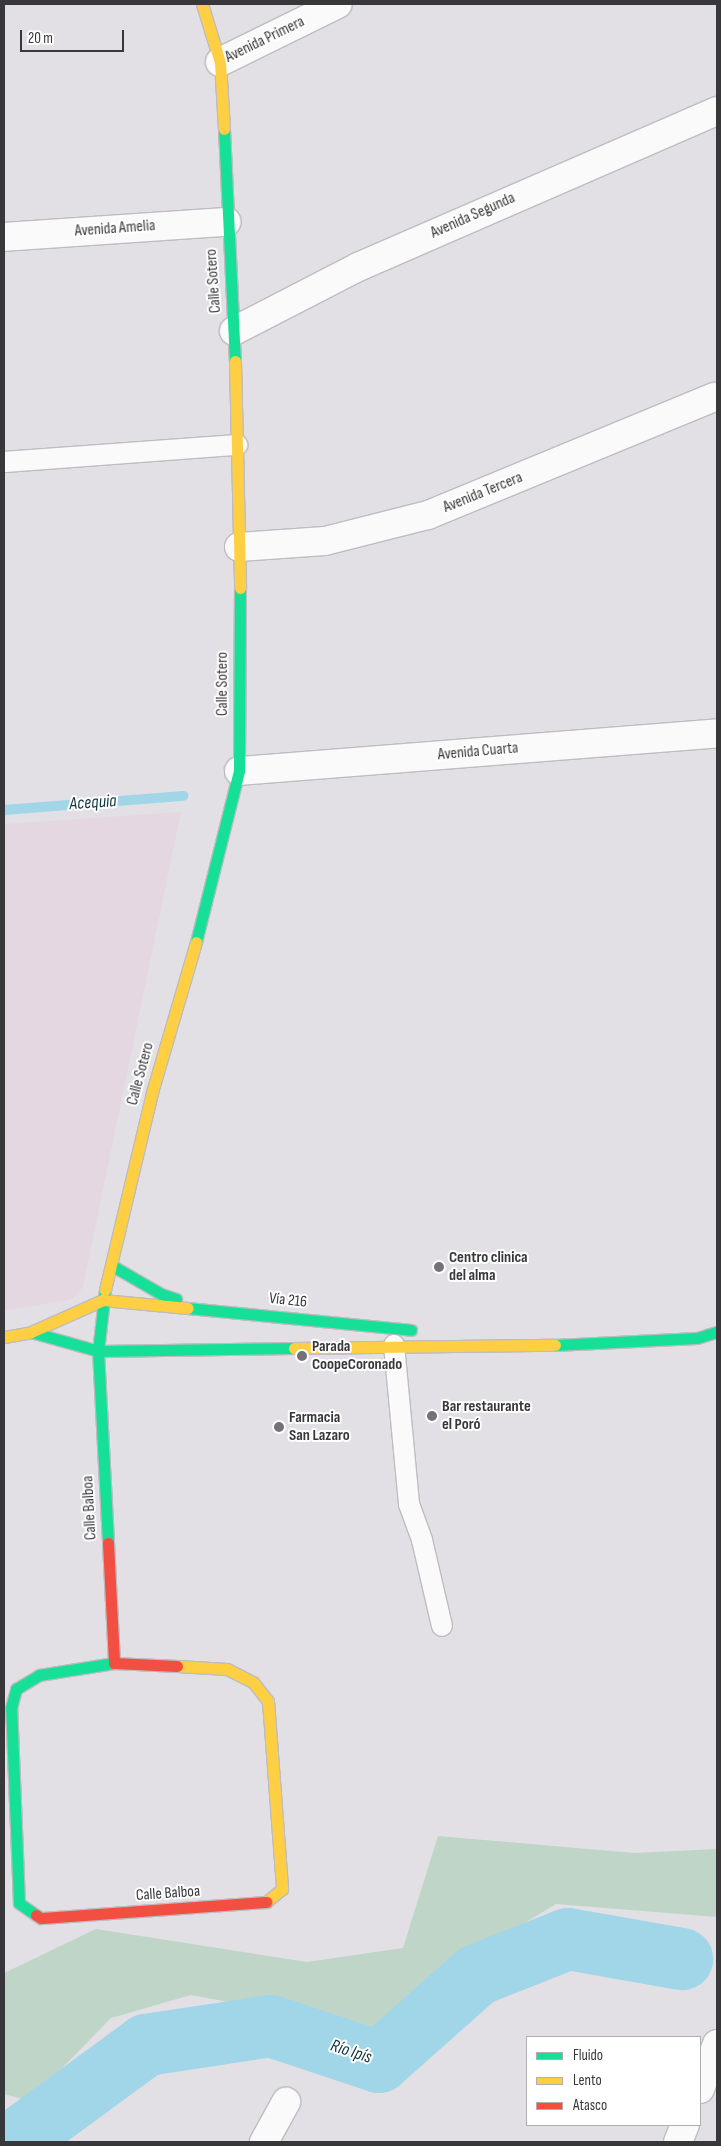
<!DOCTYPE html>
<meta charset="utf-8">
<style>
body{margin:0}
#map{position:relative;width:721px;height:2146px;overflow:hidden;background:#e2e0e5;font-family:"Sofia Sans Condensed",sans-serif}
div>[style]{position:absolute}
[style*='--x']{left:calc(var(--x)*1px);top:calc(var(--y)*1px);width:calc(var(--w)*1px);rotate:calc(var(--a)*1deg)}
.industrial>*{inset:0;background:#e4d7e1}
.green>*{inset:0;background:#bfd5c7}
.stream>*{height:10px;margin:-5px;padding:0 5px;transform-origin:5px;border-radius:5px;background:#a0d6e7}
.river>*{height:62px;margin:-31px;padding:0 31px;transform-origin:31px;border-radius:31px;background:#a0d6e7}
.roads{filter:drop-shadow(1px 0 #bebcc0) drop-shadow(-1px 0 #bebcc0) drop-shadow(0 1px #bebcc0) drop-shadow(0 -1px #bebcc0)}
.lane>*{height:20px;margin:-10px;padding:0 10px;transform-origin:10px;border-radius:10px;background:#fbfafb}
.street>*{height:28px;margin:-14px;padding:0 14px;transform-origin:14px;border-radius:14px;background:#fbfafb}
.fast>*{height:11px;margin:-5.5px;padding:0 5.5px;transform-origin:5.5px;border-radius:5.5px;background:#16e098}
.slow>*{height:11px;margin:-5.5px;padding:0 5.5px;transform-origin:5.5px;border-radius:5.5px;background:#ffcf43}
.jam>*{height:11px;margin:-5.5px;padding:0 5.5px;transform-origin:5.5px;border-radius:5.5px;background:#f24e42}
.dots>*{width:14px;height:14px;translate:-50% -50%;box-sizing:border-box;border:2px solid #fff;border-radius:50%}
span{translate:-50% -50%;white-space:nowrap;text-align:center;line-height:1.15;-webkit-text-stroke:4px #fff;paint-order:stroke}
.street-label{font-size:16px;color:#38373a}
.poi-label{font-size:16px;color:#38373a;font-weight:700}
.left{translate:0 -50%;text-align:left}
.water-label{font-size:18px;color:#103640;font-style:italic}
.frame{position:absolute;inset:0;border:5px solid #38373a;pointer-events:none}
.legend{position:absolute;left:526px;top:2036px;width:175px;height:90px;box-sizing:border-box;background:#fff;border:1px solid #afafb0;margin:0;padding:6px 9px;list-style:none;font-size:15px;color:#38373a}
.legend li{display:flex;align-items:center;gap:10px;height:25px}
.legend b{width:25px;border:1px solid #afafb0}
.scale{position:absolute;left:20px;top:30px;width:104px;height:22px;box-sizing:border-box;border:2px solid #38373a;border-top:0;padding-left:6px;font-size:15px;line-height:18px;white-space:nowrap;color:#38373a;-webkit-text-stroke:4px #fff;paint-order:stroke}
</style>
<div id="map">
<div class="industrial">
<i style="clip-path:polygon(181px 812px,83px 1287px,73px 1299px,4px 1311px,4px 824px)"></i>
</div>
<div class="green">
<i style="clip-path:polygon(438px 1836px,634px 1853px,717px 1849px,717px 1917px,556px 1904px,470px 1956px,453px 2035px,376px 2029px,191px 1995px,111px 2018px,30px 2101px,4px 2094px,4px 1973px,96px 1929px,307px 1962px,403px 1948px)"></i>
</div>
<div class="stream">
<i style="--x:4;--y:810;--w:180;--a:-4.5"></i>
</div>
<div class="river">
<i style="--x:14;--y:2142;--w:164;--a:-36.3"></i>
<i style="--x:146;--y:2045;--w:126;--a:-8.6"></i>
<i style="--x:271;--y:2026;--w:114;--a:18.4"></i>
<i style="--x:379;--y:2062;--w:131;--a:-41.6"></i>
<i style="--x:477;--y:1975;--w:98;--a:-21.6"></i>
<i style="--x:568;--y:1939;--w:116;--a:10"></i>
</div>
<div class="roads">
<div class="lane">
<i style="--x:4;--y:462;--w:234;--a:-4.2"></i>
<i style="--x:394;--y:1345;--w:160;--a:84.6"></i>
<i style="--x:409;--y:1504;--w:38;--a:70"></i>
<i style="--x:422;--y:1540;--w:88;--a:76.9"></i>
</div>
<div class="street">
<i style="--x:220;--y:62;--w:131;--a:-26.2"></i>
<i style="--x:4;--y:237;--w:223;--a:-3.9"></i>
<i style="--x:234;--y:331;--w:140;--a:-27.3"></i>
<i style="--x:358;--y:267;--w:391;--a:-23.5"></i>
<i style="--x:239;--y:547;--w:86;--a:-4"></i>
<i style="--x:325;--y:541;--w:106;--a:-14.2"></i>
<i style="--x:428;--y:515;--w:310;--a:-22.4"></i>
<i style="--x:239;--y:771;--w:480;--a:-4.5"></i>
<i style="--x:700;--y:2089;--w:48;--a:-69.3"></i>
<i style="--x:264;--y:2142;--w:46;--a:-61.2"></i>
<i style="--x:678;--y:2142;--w:18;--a:-68"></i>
</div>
<div class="fast">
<i style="--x:224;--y:129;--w:232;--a:87.3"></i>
<i style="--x:196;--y:942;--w:176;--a:-75.9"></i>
<i style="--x:239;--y:771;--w:183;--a:-89.7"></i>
<i style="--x:111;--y:1265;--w:58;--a:30.1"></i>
<i style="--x:161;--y:1294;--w:16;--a:18"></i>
<i style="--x:105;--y:1290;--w:61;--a:96.5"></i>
<i style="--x:98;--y:1351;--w:192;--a:87"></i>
<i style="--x:188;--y:1308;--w:224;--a:5.6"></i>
<i style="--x:31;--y:1332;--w:70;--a:15.8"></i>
<i style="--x:98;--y:1351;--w:196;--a:-0.9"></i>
<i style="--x:555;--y:1345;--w:142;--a:-2.8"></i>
<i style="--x:697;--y:1338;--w:21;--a:-17"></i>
<i style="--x:36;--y:1915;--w:21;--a:-145"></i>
<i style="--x:19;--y:1903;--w:195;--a:-92.3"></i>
<i style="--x:11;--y:1708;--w:20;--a:-75"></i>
<i style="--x:16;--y:1689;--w:27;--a:-31"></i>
<i style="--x:39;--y:1675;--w:76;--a:-9.1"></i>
</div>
<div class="slow">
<i style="--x:202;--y:4;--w:61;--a:72.8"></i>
<i style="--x:220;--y:62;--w:67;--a:86.6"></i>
<i style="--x:235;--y:361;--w:227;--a:88.7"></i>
<i style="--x:105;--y:1290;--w:207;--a:-76.6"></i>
<i style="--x:153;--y:1089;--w:153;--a:-73.7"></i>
<i style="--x:4;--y:1337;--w:27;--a:-10"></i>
<i style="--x:31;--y:1332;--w:79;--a:-24"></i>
<i style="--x:103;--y:1300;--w:85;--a:5.4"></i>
<i style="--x:294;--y:1348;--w:261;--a:-0.7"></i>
<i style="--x:177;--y:1666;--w:50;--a:3.4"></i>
<i style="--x:227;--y:1669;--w:29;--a:27"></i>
<i style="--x:253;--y:1682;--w:24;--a:52"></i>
<i style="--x:268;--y:1701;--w:189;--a:85.7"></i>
<i style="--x:282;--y:1889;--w:21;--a:141"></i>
</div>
<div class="jam">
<i style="--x:108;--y:1543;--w:120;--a:87.1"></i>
<i style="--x:114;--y:1663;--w:63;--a:2.7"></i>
<i style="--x:36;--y:1915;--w:6;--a:31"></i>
<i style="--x:41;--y:1918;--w:226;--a:-4.1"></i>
</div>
</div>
<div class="dots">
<i style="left:439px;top:1267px;background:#747276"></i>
<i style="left:302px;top:1356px;background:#747276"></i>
<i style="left:432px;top:1416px;background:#747276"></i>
<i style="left:279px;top:1427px;background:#747276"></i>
</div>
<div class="street-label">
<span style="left:265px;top:40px;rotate:-26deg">Avenida Primera</span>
<span style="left:473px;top:216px;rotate:-24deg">Avenida Segunda</span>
<span style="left:115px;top:229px;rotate:-4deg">Avenida Amelia</span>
<span style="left:214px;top:281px;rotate:-94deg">Calle Sotero</span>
<span style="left:483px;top:493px;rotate:-22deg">Avenida Tercera</span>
<span style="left:223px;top:684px;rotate:-90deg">Calle Sotero</span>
<span style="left:478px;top:752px;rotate:-5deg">Avenida Cuarta</span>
<span style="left:141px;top:1074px;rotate:-75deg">Calle Sotero</span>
<span style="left:288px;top:1301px;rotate:6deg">Vía 216</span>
<span style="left:90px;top:1508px;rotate:-93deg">Calle Balboa</span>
<span style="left:168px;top:1894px;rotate:-4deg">Calle Balboa</span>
</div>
<div class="poi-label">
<span class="left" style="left:449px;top:1267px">Centro clinica<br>del alma</span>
<span class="left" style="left:312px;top:1356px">Parada<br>CoopeCoronado</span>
<span class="left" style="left:442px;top:1416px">Bar restaurante<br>el Poró</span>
<span class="left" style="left:289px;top:1427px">Farmacia<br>San Lazaro</span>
</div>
<div class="water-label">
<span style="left:93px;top:803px;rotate:-4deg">Acequia</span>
<span style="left:351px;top:2052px;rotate:18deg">Río Ipís</span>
</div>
<div class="frame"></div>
<ul class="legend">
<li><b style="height:6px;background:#16e098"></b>Fluido</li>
<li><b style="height:6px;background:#ffcf43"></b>Lento</li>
<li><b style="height:6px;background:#f24e42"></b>Atasco</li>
</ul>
<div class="scale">20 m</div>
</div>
